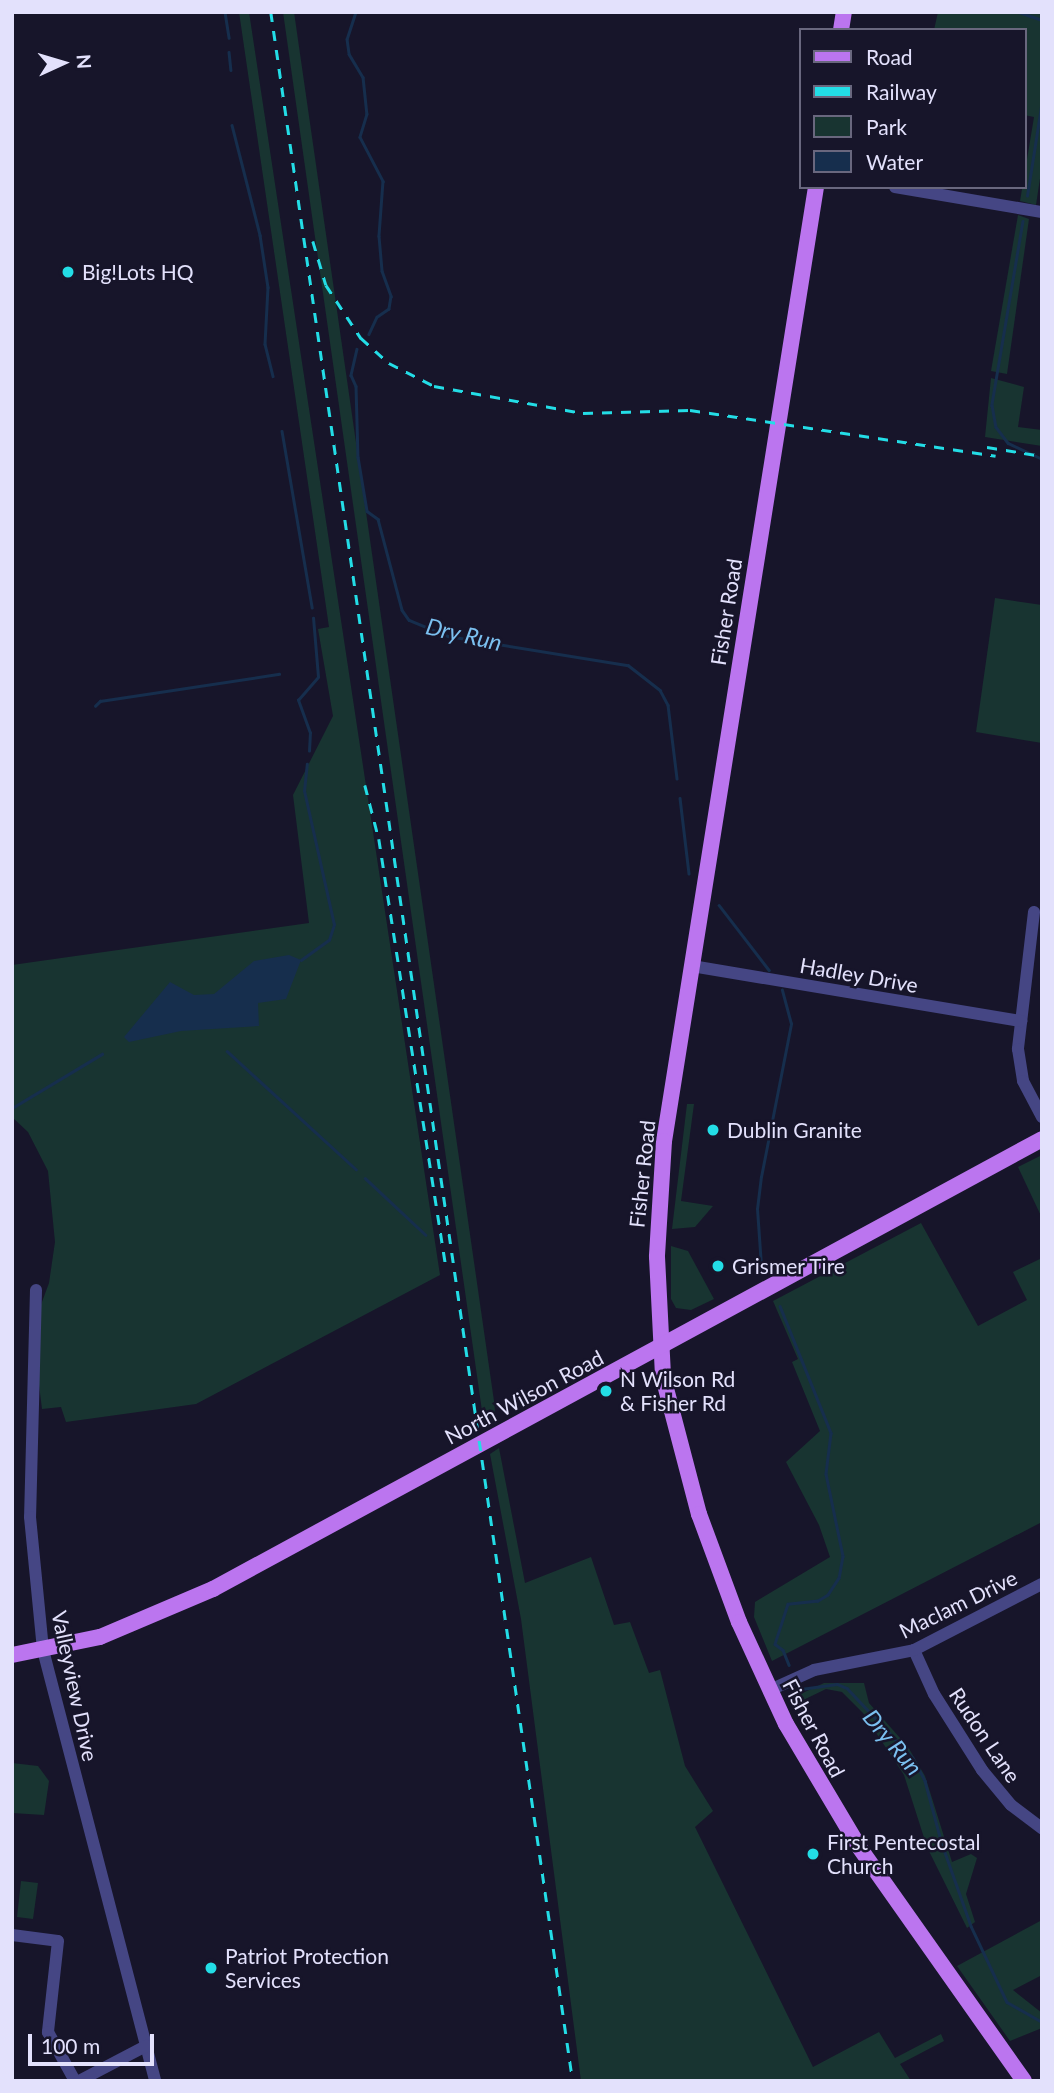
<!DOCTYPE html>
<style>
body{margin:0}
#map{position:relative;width:1054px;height:2093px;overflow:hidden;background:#17152a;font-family:Lato,sans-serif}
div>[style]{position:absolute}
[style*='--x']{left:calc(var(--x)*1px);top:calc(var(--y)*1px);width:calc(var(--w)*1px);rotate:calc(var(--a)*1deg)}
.green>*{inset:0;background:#183431}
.water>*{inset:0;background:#162e4d}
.stream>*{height:2.5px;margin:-1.25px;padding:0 1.25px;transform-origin:1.25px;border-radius:1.25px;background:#162e4d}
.minor>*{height:12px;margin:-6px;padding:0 6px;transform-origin:6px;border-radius:6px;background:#454684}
.major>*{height:16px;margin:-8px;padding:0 8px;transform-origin:8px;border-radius:8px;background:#bb75ef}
.rail>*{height:2.5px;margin-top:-1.25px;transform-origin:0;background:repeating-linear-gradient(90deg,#23dde6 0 10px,transparent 0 19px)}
.dots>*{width:19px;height:19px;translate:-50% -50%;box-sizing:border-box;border:4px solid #17152a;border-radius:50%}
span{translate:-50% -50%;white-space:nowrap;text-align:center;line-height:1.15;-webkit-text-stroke:5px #17152a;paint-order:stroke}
.poi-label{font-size:21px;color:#e3e1fc}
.left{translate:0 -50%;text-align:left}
.street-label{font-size:21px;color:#e3e1fc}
.water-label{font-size:23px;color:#7bc0f0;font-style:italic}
.frame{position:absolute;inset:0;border:14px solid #e3e1fc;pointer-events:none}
.legend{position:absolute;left:799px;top:28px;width:228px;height:161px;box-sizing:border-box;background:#17152a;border:2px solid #69677e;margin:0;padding:9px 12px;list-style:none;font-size:21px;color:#e3e1fc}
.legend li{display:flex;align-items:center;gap:14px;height:35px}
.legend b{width:35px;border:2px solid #69677e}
.north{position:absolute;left:28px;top:28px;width:70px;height:70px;-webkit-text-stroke:5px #17152a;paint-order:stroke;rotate:86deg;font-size:19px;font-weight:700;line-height:28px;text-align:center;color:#e3e1fc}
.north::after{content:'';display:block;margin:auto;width:24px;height:32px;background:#e3e1fc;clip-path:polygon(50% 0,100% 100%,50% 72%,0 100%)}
.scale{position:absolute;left:28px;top:2034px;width:126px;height:32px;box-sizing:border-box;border:4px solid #e3e1fc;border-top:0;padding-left:9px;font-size:21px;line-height:24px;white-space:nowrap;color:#e3e1fc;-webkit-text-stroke:5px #17152a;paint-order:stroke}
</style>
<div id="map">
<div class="green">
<i style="clip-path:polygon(239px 12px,249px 12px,440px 1275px,196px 1404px,66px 1422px,61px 1407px,42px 1409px,39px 1385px,39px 1310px,49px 1283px,55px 1242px,48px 1171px,28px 1132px,12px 1117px,12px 965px,309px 923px,293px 795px,333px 716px,318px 629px,329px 627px)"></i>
<i style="clip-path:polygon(283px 12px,294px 12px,494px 1401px,496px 1421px,484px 1425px)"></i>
<i style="clip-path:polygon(938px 12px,1042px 14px,1042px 165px,1036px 205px,1020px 201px,1034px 117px,1024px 115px,1024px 30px,934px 30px)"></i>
<i style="clip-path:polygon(1018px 215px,1029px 219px,1007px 374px,991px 371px)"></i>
<i style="clip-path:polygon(991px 378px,1024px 387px,1018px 427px,1042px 430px,1042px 446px,985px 437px)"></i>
<i style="clip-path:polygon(995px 598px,1042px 605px,1042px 743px,976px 732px)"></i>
<i style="clip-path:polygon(687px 1104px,694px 1104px,681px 1201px,713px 1206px,695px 1227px,672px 1229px)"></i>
<i style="clip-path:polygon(1042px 1155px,1042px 1218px,1018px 1167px)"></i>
<i style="clip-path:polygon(921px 1223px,978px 1326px,1027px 1300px,1013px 1272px,1042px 1258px,1042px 1522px,772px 1661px,754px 1617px,755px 1602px,830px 1557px,819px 1525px,786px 1462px,820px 1431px,792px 1362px,798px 1359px,773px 1301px)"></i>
<i style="clip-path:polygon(671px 1246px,688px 1251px,714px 1299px,691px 1310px,676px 1308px,671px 1299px)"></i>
<i style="clip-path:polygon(499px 1448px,525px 1583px,591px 1557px,614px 1625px,630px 1622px,649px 1673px,660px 1670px,685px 1766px,713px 1811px,695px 1827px,813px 2067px,879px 2032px,895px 2058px,941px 2034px,944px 2041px,900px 2064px,911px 2081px,581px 2081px,521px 1619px,490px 1454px)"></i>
<i style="clip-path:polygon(824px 1683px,864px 1683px,869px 1703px,908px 1747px,925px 1776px,952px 1862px,971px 1854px,977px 1858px,966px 1894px,975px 1922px,967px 1928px,927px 1847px,904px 1775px,863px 1713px,842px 1692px,826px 1689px,793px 1705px,790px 1699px)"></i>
<i style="clip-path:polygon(12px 1763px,38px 1766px,49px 1781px,44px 1815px,12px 1813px)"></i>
<i style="clip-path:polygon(21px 1881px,38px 1883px,33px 1919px,17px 1917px)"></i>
<i style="clip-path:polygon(1042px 1920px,1042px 1975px,1013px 1990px,1042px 2013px,1042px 2028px,1010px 2041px,957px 1966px)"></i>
</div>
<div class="water">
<i style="clip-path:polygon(289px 955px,301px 960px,286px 999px,258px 1003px,259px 1026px,181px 1031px,129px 1042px,124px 1037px,170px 982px,194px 995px,214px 994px,254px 961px)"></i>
</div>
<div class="stream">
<i style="--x:225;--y:12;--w:26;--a:81"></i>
<i style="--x:356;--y:12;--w:28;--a:108"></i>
<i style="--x:347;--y:39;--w:15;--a:82"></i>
<i style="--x:349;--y:54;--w:27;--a:59"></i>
<i style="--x:363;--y:77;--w:37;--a:84"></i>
<i style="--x:367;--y:114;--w:24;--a:107"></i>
<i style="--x:360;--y:137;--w:50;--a:62.4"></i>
<i style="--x:383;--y:181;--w:55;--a:94.2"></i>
<i style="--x:379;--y:236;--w:35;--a:85"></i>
<i style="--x:382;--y:271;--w:27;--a:70"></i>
<i style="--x:391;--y:296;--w:13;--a:99"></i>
<i style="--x:389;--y:309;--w:14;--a:146"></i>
<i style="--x:377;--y:317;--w:19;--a:115"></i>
<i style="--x:969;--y:12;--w:10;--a:0"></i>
<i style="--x:1019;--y:12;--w:24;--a:19"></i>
<i style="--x:229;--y:52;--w:18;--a:84"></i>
<i style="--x:232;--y:125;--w:114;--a:75.7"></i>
<i style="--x:260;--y:235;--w:53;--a:81.3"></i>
<i style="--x:268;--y:287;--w:57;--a:93"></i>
<i style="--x:265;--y:344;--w:33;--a:76"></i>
<i style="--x:1027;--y:196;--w:97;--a:-81.1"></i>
<i style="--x:1023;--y:221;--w:187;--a:99.6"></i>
<i style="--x:992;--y:405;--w:22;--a:80"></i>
<i style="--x:996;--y:427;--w:20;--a:53"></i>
<i style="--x:1008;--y:443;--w:38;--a:25"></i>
<i style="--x:357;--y:349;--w:27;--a:103"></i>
<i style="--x:351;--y:375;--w:12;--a:66"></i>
<i style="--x:356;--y:386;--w:71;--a:88.4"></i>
<i style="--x:358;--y:457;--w:55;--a:80.5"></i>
<i style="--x:367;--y:511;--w:14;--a:36"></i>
<i style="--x:378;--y:519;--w:94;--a:75.2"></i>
<i style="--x:402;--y:610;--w:12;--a:55"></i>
<i style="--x:409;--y:620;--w:42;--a:22.3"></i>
<i style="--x:448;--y:636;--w:182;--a:9.2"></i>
<i style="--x:628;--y:665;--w:41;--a:38"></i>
<i style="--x:660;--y:690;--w:17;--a:62"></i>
<i style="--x:668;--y:705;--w:74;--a:83"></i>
<i style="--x:282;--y:431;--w:179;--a:80.3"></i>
<i style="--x:95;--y:706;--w:7;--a:-45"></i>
<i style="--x:100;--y:701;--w:181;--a:-8.6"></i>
<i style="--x:309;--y:751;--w:18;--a:-87"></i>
<i style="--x:310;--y:733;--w:35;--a:-110"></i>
<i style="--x:298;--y:700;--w:30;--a:-49"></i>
<i style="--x:318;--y:677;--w:59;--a:-94.8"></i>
<i style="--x:680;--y:798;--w:76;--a:83.2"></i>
<i style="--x:719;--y:905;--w:82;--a:52.4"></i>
<i style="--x:301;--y:960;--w:34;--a:-36"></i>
<i style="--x:329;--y:940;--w:16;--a:-72"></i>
<i style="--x:334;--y:925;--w:137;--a:-102.6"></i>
<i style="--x:304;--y:791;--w:27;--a:-84"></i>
<i style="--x:227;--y:1051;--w:175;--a:42.5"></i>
<i style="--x:12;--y:1108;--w:105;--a:-31"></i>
<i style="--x:365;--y:1178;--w:83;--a:43.1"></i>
<i style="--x:761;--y:1266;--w:57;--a:-94"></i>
<i style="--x:757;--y:1209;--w:32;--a:-83"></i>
<i style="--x:761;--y:1177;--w:156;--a:-78.9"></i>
<i style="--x:791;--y:1024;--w:35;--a:-105"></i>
<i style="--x:780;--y:1306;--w:137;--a:68.1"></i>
<i style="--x:831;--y:1433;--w:41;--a:97"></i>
<i style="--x:826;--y:1474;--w:84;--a:78.3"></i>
<i style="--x:843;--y:1556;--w:22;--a:100"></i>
<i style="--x:839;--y:1578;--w:20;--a:123"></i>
<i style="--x:828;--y:1595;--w:12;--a:149"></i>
<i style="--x:818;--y:1601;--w:30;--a:174"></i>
<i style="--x:788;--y:1604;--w:42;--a:108"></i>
<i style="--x:775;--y:1644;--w:10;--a:37"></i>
<i style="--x:783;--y:1650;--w:16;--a:68"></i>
<i style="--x:801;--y:1689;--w:36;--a:-8"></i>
<i style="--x:837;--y:1684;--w:11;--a:22"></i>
<i style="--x:847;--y:1688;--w:96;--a:46.7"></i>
<i style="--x:913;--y:1758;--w:26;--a:62"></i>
<i style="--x:925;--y:1781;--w:65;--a:74.9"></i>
<i style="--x:942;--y:1844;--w:87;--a:70.5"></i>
<i style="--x:971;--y:1926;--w:84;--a:64.7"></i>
<i style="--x:1007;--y:2002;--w:40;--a:29.7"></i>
</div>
<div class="minor">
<i style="--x:895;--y:187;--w:149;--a:9.7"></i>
<i style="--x:1034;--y:912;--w:138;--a:96.7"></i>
<i style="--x:1018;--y:1049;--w:32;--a:81"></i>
<i style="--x:1023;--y:1081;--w:41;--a:62.2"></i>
<i style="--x:692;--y:966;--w:334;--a:9.5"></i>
<i style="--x:36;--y:1290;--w:227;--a:91.5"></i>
<i style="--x:30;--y:1517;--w:134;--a:84.4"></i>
<i style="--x:43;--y:1650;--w:445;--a:75.4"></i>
<i style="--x:914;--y:1650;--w:48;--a:65.6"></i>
<i style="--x:934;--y:1694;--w:90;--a:57.7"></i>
<i style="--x:982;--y:1770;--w:45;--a:50.4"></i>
<i style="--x:1011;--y:1805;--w:39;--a:37"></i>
<i style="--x:770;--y:1690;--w:48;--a:-24.4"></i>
<i style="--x:814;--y:1670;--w:102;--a:-11.3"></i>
<i style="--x:914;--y:1650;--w:144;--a:-27.3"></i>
<i style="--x:12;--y:1935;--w:46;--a:7.4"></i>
<i style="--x:58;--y:1941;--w:92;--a:96.3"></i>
<i style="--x:48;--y:2032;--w:56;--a:61.1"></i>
<i style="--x:79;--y:2081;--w:76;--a:-27.6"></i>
</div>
<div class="major">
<i style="--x:841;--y:30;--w:18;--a:-81"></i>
<i style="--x:816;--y:187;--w:966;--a:99.05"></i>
<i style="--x:664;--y:1141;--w:116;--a:93.5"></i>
<i style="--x:657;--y:1257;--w:120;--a:87.1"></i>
<i style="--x:663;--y:1377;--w:142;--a:75.3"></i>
<i style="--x:699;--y:1514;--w:115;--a:69.7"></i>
<i style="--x:739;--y:1622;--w:112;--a:65.3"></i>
<i style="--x:786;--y:1724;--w:143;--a:59.3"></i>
<i style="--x:859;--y:1847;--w:286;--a:54.8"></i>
<i style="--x:12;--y:1655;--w:90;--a:-11.6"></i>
<i style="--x:100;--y:1637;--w:123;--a:-23"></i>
<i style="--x:213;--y:1589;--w:943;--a:-28.49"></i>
</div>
<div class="rail">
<i style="--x:271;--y:12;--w:2091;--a:81.7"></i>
<i style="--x:313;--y:241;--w:46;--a:73.5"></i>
<i style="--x:326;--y:285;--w:64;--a:56.6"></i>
<i style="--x:361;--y:338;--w:38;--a:42"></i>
<i style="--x:389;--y:363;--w:51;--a:27.1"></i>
<i style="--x:434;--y:386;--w:151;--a:10.3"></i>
<i style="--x:583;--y:413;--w:107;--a:-1.6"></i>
<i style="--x:690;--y:410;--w:309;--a:8.5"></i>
<i style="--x:987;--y:447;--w:56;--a:9.3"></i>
<i style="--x:365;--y:785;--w:56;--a:75.5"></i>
<i style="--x:379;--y:839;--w:434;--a:81.1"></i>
</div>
<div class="dots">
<i style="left:68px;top:272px;background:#23dde6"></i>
<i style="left:713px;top:1130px;background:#23dde6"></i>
<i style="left:718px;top:1266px;background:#23dde6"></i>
<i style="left:606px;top:1391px;background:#23dde6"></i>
<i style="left:813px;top:1854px;background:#23dde6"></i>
<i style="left:211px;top:1968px;background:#23dde6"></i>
</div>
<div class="poi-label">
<span class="left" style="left:82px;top:272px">Big!Lots HQ</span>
<span class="left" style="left:727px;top:1130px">Dublin Granite</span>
<span class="left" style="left:732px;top:1266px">Grismer Tire</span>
<span class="left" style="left:620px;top:1391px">N Wilson Rd<br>&amp; Fisher Rd</span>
<span class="left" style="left:827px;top:1854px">First Pentecostal<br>Church</span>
<span class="left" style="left:225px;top:1968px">Patriot Protection<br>Services</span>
</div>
<div class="street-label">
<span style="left:726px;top:612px;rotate:-81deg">Fisher Road</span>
<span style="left:859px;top:975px;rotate:10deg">Hadley Drive</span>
<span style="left:642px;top:1174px;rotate:-84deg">Fisher Road</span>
<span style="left:524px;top:1397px;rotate:-28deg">North Wilson Road</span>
<span style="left:958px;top:1604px;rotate:-26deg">Maclam Drive</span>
<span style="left:75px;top:1686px;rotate:78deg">Valleyview Drive</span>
<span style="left:814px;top:1728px;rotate:62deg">Fisher Road</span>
<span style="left:985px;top:1735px;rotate:56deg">Rudon Lane</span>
</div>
<div class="water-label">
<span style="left:464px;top:634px;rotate:13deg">Dry Run</span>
<span style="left:893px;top:1742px;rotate:50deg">Dry Run</span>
</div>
<div class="frame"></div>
<ul class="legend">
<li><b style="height:9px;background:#bb75ef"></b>Road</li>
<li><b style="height:9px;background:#23dde6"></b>Railway</li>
<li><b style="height:19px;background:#183431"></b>Park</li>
<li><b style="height:19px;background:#162e4d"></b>Water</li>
</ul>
<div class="north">N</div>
<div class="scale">100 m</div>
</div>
